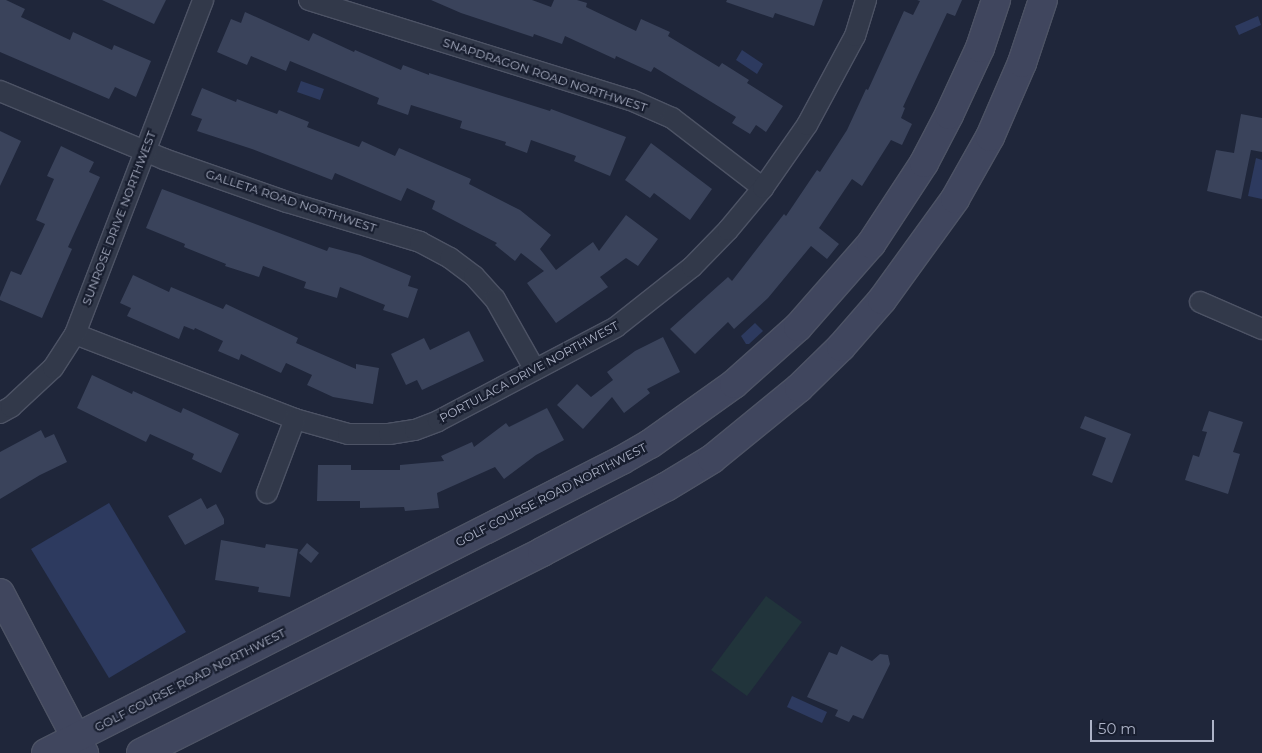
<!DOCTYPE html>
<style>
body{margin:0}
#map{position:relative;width:1262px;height:753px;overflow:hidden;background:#1f263a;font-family:Montserrat,sans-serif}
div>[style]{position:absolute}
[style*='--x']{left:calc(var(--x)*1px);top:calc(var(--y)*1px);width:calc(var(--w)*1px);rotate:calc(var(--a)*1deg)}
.green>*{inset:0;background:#21343b}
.water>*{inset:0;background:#2d3a5f}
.building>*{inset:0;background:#3a435b}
.roads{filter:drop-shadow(1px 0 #4d5365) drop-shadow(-1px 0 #4d5365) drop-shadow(0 1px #4d5365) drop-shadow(0 -1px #4d5365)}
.street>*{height:20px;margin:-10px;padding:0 10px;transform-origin:10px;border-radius:10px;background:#32394a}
.secondary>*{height:28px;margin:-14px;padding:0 14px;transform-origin:14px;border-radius:14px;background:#40465e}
span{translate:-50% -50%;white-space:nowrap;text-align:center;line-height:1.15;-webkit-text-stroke:4.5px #181e2f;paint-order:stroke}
.street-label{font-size:12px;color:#adb3c7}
.scale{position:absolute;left:1090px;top:720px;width:124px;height:22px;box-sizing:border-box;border:2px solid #adb3c7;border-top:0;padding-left:6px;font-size:15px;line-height:18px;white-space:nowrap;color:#adb3c7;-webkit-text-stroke:4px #181e2f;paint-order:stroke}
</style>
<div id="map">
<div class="green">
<i style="clip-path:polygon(766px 596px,802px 622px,747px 696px,711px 670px)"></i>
</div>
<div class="water">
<i style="clip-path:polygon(1258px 16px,1261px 25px,1239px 35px,1235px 26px)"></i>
<i style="clip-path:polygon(742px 50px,763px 64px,757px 74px,736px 60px)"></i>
<i style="clip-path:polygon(301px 81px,324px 89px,320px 100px,297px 92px)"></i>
<i style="clip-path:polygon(1256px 158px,1262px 160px,1262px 199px,1248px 196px)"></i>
<i style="clip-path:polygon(755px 323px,763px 331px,749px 344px,746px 344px,741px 336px)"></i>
<i style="clip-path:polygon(109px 503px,186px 632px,109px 678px,31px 549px)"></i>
<i style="clip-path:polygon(792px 696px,827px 712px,822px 723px,787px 707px)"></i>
</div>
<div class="building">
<i style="clip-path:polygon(0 0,6px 0,25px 9px,21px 17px,70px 40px,73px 32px,112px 50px,114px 45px,151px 61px,136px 97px,115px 87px,109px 99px,0 52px)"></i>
<i style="clip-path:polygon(102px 0,166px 0,154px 24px)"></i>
<i style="clip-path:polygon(431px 0,532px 0,551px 7px,554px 0,577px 0,587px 3px,586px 7px,636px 31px,641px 19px,670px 32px,668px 36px,719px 67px,722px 63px,749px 80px,747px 83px,783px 106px,766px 132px,756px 125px,750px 134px,732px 123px,736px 117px,654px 67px,651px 72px,616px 56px,615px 59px,565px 36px,562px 44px,534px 34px,533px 37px,461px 13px)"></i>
<i style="clip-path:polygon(727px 0,823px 0,814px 26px,775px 13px,773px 18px,726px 2px)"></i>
<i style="clip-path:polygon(917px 0,962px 0,955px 16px,947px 13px,903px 107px,905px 108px,901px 118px,912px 124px,902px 145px,891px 140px,862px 186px,852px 179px,819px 228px,839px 244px,827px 259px,811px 246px,768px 298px,734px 329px,728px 322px,695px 354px,670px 329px,728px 277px,732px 281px,784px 214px,786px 216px,817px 170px,820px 172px,847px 130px,866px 89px,868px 90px,904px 11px,913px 15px,920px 1px)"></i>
<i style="clip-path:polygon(245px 12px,309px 41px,313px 33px,354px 52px,355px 50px,401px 70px,403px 65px,429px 75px,429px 73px,550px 111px,551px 109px,626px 137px,610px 176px,574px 161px,576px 156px,531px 140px,527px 153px,505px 145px,506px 142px,460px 128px,462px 121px,411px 105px,408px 115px,377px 104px,379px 98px,290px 61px,286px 71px,251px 56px,247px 65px,217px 52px,231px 19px,241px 23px)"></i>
<i style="clip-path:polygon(202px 88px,236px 102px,237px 99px,277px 114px,279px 110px,309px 122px,307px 127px,359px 147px,362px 141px,395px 156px,399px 148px,471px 179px,469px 184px,520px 210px,551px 235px,540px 249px,556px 270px,593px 242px,599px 251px,626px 215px,658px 239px,638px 266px,626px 258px,600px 277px,608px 287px,556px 323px,527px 283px,544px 271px,521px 253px,515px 261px,495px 245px,497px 243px,432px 209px,435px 201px,407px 188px,401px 201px,335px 173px,332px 180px,252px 149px,197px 131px,202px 119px,191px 115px)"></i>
<i style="clip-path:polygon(1241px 114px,1262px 118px,1262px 152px,1251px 150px,1241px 199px,1207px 191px,1216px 150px,1234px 153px)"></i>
<i style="clip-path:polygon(0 131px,21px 141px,0 186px)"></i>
<i style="clip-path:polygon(651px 143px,712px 189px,690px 220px,654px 193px,650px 198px,625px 180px)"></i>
<i style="clip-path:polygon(61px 146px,94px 162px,89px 172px,100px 177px,68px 247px,72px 249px,42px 318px,0 300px,0 297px,11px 271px,21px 275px,45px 224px,36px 220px,54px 179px,47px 176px)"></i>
<i style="clip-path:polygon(162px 189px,327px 251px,329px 247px,360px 255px,411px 276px,408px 286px,418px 289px,408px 318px,383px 310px,385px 305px,340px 287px,337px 298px,304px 288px,306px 282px,263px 266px,259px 277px,225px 266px,226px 264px,184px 247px,185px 244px,146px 228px)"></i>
<i style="clip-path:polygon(133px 275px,169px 292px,171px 287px,223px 309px,226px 304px,298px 338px,296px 343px,356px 369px,356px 364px,379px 368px,373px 404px,333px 397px,307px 385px,312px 375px,286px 363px,281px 373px,241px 354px,239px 360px,218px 351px,223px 341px,195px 328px,194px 330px,184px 326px,179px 339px,127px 316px,131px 308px,120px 303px)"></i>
<i style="clip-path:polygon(469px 331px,484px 361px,422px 390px,417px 380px,406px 385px,391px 354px,424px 338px,430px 350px)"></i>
<i style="clip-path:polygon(663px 337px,680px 372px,647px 389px,650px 393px,624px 413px,612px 397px,583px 429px,557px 405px,577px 384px,591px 397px,613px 380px,607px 372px,635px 351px)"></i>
<i style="clip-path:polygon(92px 375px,132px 394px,133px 391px,181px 413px,183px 408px,239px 434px,221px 473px,192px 459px,194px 454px,150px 434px,146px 442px,77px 408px)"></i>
<i style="clip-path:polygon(547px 408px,564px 440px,536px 455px,504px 479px,495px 467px,437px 493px,439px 508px,405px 511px,404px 507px,360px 508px,360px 501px,317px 501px,318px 465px,351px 465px,351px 470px,400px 470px,400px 465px,444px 461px,441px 456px,472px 442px,474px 447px,506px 423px,509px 427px)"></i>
<i style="clip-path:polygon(1209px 411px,1243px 422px,1233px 452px,1240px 454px,1228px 494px,1185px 480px,1193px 455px,1199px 457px,1207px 432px,1202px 431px)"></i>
<i style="clip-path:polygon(1085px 416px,1131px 434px,1112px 483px,1092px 475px,1106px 438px,1080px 428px)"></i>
<i style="clip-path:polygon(41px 430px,45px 438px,54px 434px,67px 462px,40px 475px,0 499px,0 452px)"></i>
<i style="clip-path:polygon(201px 498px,207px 509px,216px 504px,224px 519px,224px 524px,185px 545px,168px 516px)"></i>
<i style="clip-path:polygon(221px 540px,265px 548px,266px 544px,298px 549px,290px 597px,258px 592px,259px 587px,215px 580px)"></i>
<i style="clip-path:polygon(307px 543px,319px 553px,311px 563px,299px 553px)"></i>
<i style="clip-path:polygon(841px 646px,872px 661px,880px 654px,888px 655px,890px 664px,863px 719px,853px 715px,849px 722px,835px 716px,838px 710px,807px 697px,829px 652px,837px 655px)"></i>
</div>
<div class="roads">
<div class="street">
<i style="--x:309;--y:0;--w:337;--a:17.3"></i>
<i style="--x:631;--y:100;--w:45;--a:23.7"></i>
<i style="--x:672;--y:118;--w:115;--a:37.6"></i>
<i style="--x:0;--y:91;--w:178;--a:22.5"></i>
<i style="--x:164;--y:159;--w:130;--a:19.3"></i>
<i style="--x:287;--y:202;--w:139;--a:16.7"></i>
<i style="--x:420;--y:242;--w:34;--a:28"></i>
<i style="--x:450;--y:258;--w:30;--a:37"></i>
<i style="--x:474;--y:276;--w:31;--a:48"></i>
<i style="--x:495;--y:299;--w:81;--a:60.6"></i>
<i style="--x:1200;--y:302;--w:68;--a:23.5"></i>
<i style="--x:75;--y:334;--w:236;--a:21.1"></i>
<i style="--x:295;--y:419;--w:55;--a:15.8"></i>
<i style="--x:348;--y:434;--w:41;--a:0"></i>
<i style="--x:389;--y:434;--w:26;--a:-9"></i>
<i style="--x:415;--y:430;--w:25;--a:-21"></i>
<i style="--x:438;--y:421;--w:201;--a:-27.8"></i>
<i style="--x:616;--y:327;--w:97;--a:-38.3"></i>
<i style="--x:692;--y:267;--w:52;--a:-45.8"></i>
<i style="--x:728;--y:230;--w:55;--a:-50.2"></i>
<i style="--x:763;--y:188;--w:77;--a:-55.1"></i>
<i style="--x:807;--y:125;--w:101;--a:-61.7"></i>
<i style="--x:855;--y:36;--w:38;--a:-73"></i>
<i style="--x:0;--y:413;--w:13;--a:-29"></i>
<i style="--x:11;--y:407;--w:57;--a:-42.9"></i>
<i style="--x:53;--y:368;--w:40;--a:-57.1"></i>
<i style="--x:75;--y:334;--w:358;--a:-69"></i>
<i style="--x:267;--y:493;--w:79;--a:-69.3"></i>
</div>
<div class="secondary">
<i style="--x:0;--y:593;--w:181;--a:62.3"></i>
<i style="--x:46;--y:753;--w:646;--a:-26.96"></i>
<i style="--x:622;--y:460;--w:32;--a:-30"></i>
<i style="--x:650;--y:444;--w:103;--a:-35.5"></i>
<i style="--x:734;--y:384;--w:86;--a:-41.7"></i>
<i style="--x:798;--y:327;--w:111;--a:-48.7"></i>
<i style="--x:871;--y:244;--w:97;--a:-56.8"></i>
<i style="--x:924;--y:163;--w:54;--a:-62.5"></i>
<i style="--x:949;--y:115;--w:74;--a:-65.2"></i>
<i style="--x:980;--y:48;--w:51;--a:-71.6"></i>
<i style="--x:141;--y:753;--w:449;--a:-26.6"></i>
<i style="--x:542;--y:552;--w:140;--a:-27.7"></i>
<i style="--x:666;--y:487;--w:54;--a:-31.3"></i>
<i style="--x:712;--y:459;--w:112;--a:-39.2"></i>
<i style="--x:799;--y:388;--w:59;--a:-44.3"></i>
<i style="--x:841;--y:347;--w:62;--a:-48.9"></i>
<i style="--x:882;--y:300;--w:125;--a:-54.1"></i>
<i style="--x:955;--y:199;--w:71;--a:-60.6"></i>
<i style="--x:990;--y:137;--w:81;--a:-66.6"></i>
<i style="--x:1022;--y:63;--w:66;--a:-71.6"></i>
</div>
</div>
<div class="street-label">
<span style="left:545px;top:75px;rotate:18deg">SNAPDRAGON ROAD NORTHWEST</span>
<span style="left:291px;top:201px;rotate:18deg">GALLETA ROAD NORTHWEST</span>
<span style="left:119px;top:218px;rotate:-69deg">SUNROSE DRIVE NORTHWEST</span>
<span style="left:529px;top:372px;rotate:-28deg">PORTULACA DRIVE NORTHWEST</span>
<span style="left:551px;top:495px;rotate:-27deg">GOLF COURSE ROAD NORTHWEST</span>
<span style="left:190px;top:680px;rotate:-27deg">GOLF COURSE ROAD NORTHWEST</span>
</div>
<div class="scale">50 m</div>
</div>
